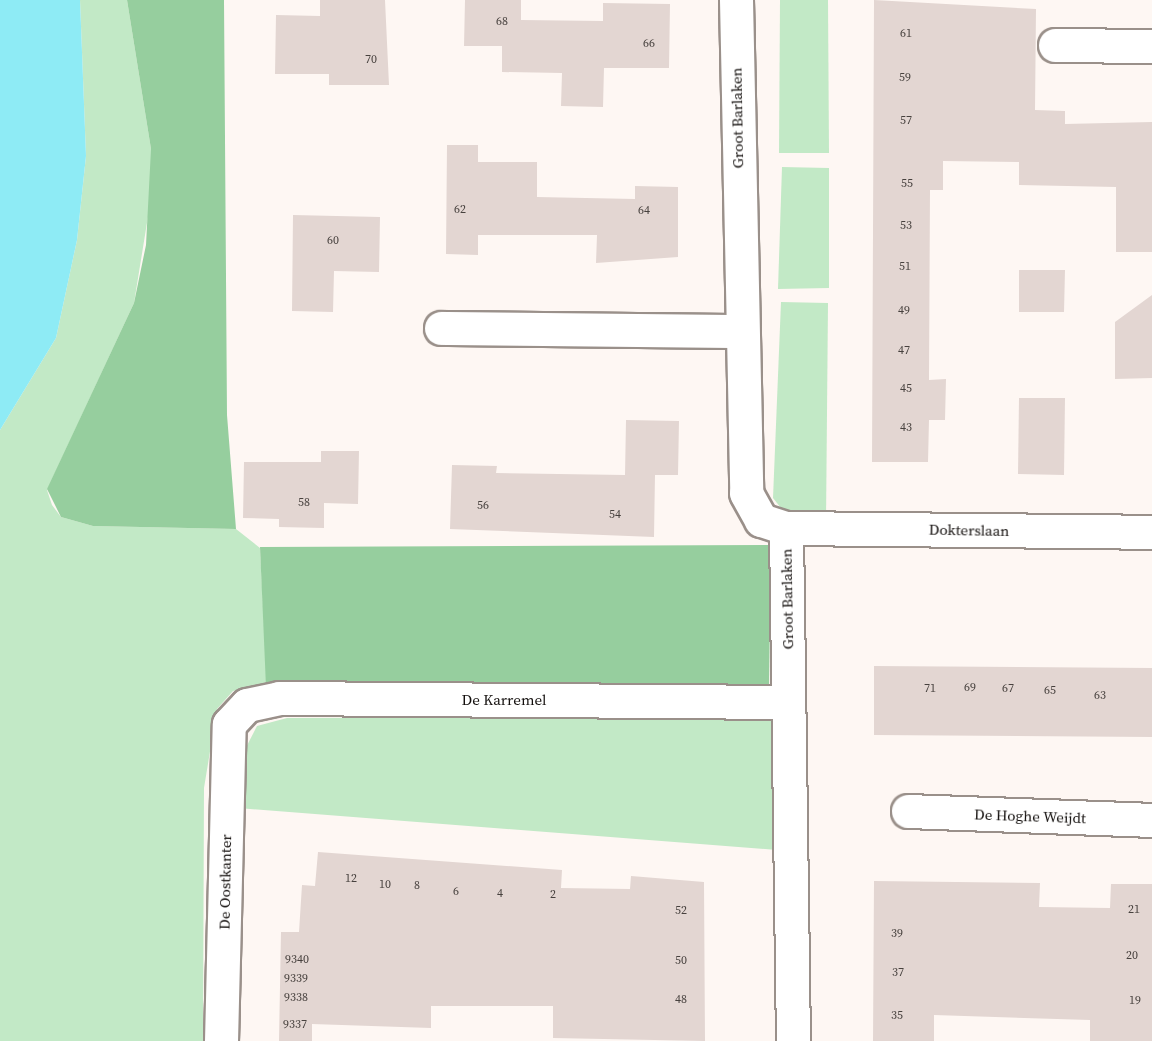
<!DOCTYPE html>
<style>
body{margin:0}
#map{position:relative;width:1152px;height:1041px;overflow:hidden;background:#fef7f3;font-family:"Source Serif 4",serif}
div>[style]{position:absolute}
[style*='--x']{left:calc(var(--x)*1px);top:calc(var(--y)*1px);width:calc(var(--w)*1px);rotate:calc(var(--a)*1deg)}
.green>*{inset:0;background:#c2e9c6}
.forest>*{inset:0;background:#96ce9e}
.water>*{inset:0;background:#8eebf5}
.building>*{inset:0;background:#e3d6d2}
.roads{filter:drop-shadow(2px 0 #9a908a) drop-shadow(-2px 0 #9a908a) drop-shadow(0 2px #9a908a) drop-shadow(0 -2px #9a908a)}
.minor>*{height:33px;margin:-16.5px;padding:0 16.5px;transform-origin:16.5px;border-radius:16.5px;background:#fff}
span{translate:-50% -50%;white-space:nowrap;text-align:center;line-height:1.15;-webkit-text-stroke:4.5px #fff;paint-order:stroke}
.number-label{font-size:12px;color:#47413e}
.number-label span{-webkit-text-stroke-width:0}
.street-label{font-size:15px;color:#130f0d}
</style>
<div id="map">
<div class="green">
<i style="clip-path:polygon(80px 0,127px 0,151px 149px,151px 198px,134px 303px,47px 490px,52px 505px,61px 517px,93px 526px,236px 529px,260px 548px,267px 685px,233px 691px,217px 709px,204px 788px,203px 1041px,0 1041px,0 430px,56px 338px,77px 240px,86px 156px)"></i>
<i style="clip-path:polygon(780px 0,828px 0,829px 153px,779px 153px)"></i>
<i style="clip-path:polygon(782px 167px,829px 168px,829px 288px,778px 289px)"></i>
<i style="clip-path:polygon(781px 302px,828px 303px,826px 522px,788px 517px,773px 498px)"></i>
<i style="clip-path:polygon(772px 717px,777px 850px,238px 808px,238px 763px,257px 726px,287px 718px)"></i>
</div>
<div class="forest">
<i style="clip-path:polygon(127px 0,224px 0,227px 415px,236px 529px,93px 526px,61px 517px,47px 489px,134px 303px,146px 245px,151px 149px)"></i>
<i style="clip-path:polygon(771px 545px,769px 687px,266px 687px,260px 547px)"></i>
</div>
<div class="water">
<i style="clip-path:polygon(0 0,80px 0,86px 156px,77px 240px,56px 338px,0 430px)"></i>
</div>
<div class="building">
<i style="clip-path:polygon(320px 0,385px 0,389px 85px,329px 85px,329px 74px,275px 74px,276px 15px,320px 16px)"></i>
<i style="clip-path:polygon(465px 0,521px 0,521px 20px,603px 21px,603px 3px,670px 4px,669px 68px,604px 68px,603px 107px,561px 106px,562px 73px,502px 72px,502px 46px,464px 46px)"></i>
<i style="clip-path:polygon(874px 0,1036px 9px,1035px 110px,1065px 111px,1065px 124px,1152px 122px,1152px 252px,1116px 252px,1116px 187px,1019px 185px,1019px 162px,943px 161px,943px 190px,930px 190px,929px 380px,946px 379px,945px 420px,929px 420px,928px 462px,872px 462px)"></i>
<i style="clip-path:polygon(447px 145px,478px 145px,478px 162px,537px 162px,537px 197px,635px 199px,635px 186px,678px 187px,678px 257px,596px 263px,597px 235px,478px 235px,478px 255px,446px 254px)"></i>
<i style="clip-path:polygon(293px 215px,380px 217px,379px 272px,334px 271px,333px 312px,292px 311px)"></i>
<i style="clip-path:polygon(1019px 270px,1065px 270px,1064px 312px,1019px 312px)"></i>
<i style="clip-path:polygon(1152px 295px,1152px 378px,1115px 379px,1115px 322px)"></i>
<i style="clip-path:polygon(1019px 398px,1065px 398px,1064px 475px,1018px 474px)"></i>
<i style="clip-path:polygon(626px 420px,679px 421px,678px 475px,655px 475px,654px 537px,450px 529px,452px 465px,497px 466px,496px 473px,625px 475px)"></i>
<i style="clip-path:polygon(321px 451px,359px 451px,358px 504px,324px 503px,324px 528px,279px 527px,279px 519px,243px 518px,244px 462px,321px 462px)"></i>
<i style="clip-path:polygon(874px 666px,1152px 668px,1152px 737px,874px 735px)"></i>
<i style="clip-path:polygon(318px 852px,562px 870px,561px 888px,630px 889px,631px 876px,704px 882px,705px 1041px,553px 1038px,553px 1006px,431px 1006px,431px 1028px,312px 1024px,312px 1041px,279px 1041px,281px 932px,299px 932px,302px 885px,315px 886px)"></i>
<i style="clip-path:polygon(874px 881px,1040px 883px,1039px 907px,1110px 908px,1111px 884px,1152px 884px,1152px 1041px,1090px 1041px,1090px 1020px,934px 1015px,934px 1041px,873px 1041px)"></i>
</div>
<div class="roads">
<div class="minor">
<i style="--x:736;--y:0;--w:493;--a:88.8"></i>
<i style="--x:746;--y:493;--w:31;--a:61"></i>
<i style="--x:761;--y:520;--w:26;--a:18"></i>
<i style="--x:786;--y:528;--w:513;--a:89.22"></i>
<i style="--x:1055;--y:45;--w:97;--a:0.6"></i>
<i style="--x:441;--y:328;--w:298;--a:0.6"></i>
<i style="--x:786;--y:528;--w:366;--a:0.6"></i>
<i style="--x:908;--y:811;--w:244;--a:2.1"></i>
<i style="--x:221;--y:1041;--w:317;--a:-88.6"></i>
<i style="--x:229;--y:724;--w:26;--a:-47"></i>
<i style="--x:247;--y:705;--w:33;--a:-12"></i>
<i style="--x:279;--y:698;--w:509;--a:0.45"></i>
</div>
</div>
<div class="number-label">
<span style="left:502px;top:22px">68</span>
<span style="left:906px;top:34px">61</span>
<span style="left:649px;top:44px">66</span>
<span style="left:371px;top:60px">70</span>
<span style="left:905px;top:78px">59</span>
<span style="left:906px;top:121px">57</span>
<span style="left:907px;top:184px">55</span>
<span style="left:460px;top:210px">62</span>
<span style="left:644px;top:211px">64</span>
<span style="left:906px;top:226px">53</span>
<span style="left:333px;top:241px">60</span>
<span style="left:905px;top:267px">51</span>
<span style="left:904px;top:311px">49</span>
<span style="left:904px;top:351px">47</span>
<span style="left:906px;top:389px">45</span>
<span style="left:906px;top:428px">43</span>
<span style="left:304px;top:503px">58</span>
<span style="left:483px;top:506px">56</span>
<span style="left:615px;top:515px">54</span>
<span style="left:970px;top:688px">69</span>
<span style="left:930px;top:689px">71</span>
<span style="left:1008px;top:689px">67</span>
<span style="left:1050px;top:691px">65</span>
<span style="left:1100px;top:696px">63</span>
<span style="left:351px;top:879px">12</span>
<span style="left:385px;top:885px">10</span>
<span style="left:417px;top:886px">8</span>
<span style="left:456px;top:892px">6</span>
<span style="left:500px;top:894px">4</span>
<span style="left:553px;top:895px">2</span>
<span style="left:1134px;top:910px">21</span>
<span style="left:681px;top:911px">52</span>
<span style="left:897px;top:934px">39</span>
<span style="left:1132px;top:956px">20</span>
<span style="left:297px;top:960px">9340</span>
<span style="left:681px;top:961px">50</span>
<span style="left:898px;top:973px">37</span>
<span style="left:296px;top:979px">9339</span>
<span style="left:296px;top:998px">9338</span>
<span style="left:681px;top:1000px">48</span>
<span style="left:1135px;top:1001px">19</span>
<span style="left:897px;top:1016px">35</span>
<span style="left:295px;top:1025px">9337</span>
</div>
<div class="street-label">
<span style="left:737px;top:118px;rotate:-91deg">Groot Barlaken</span>
<span style="left:969px;top:530px;rotate:1deg">Dokterslaan</span>
<span style="left:787px;top:599px;rotate:-91deg">Groot Barlaken</span>
<span style="left:504px;top:700px">De Karremel</span>
<span style="left:1030px;top:816px;rotate:2deg">De Hoghe Weijdt</span>
<span style="left:225px;top:882px;rotate:-89deg">De Oostkanter</span>
</div>
</div>
